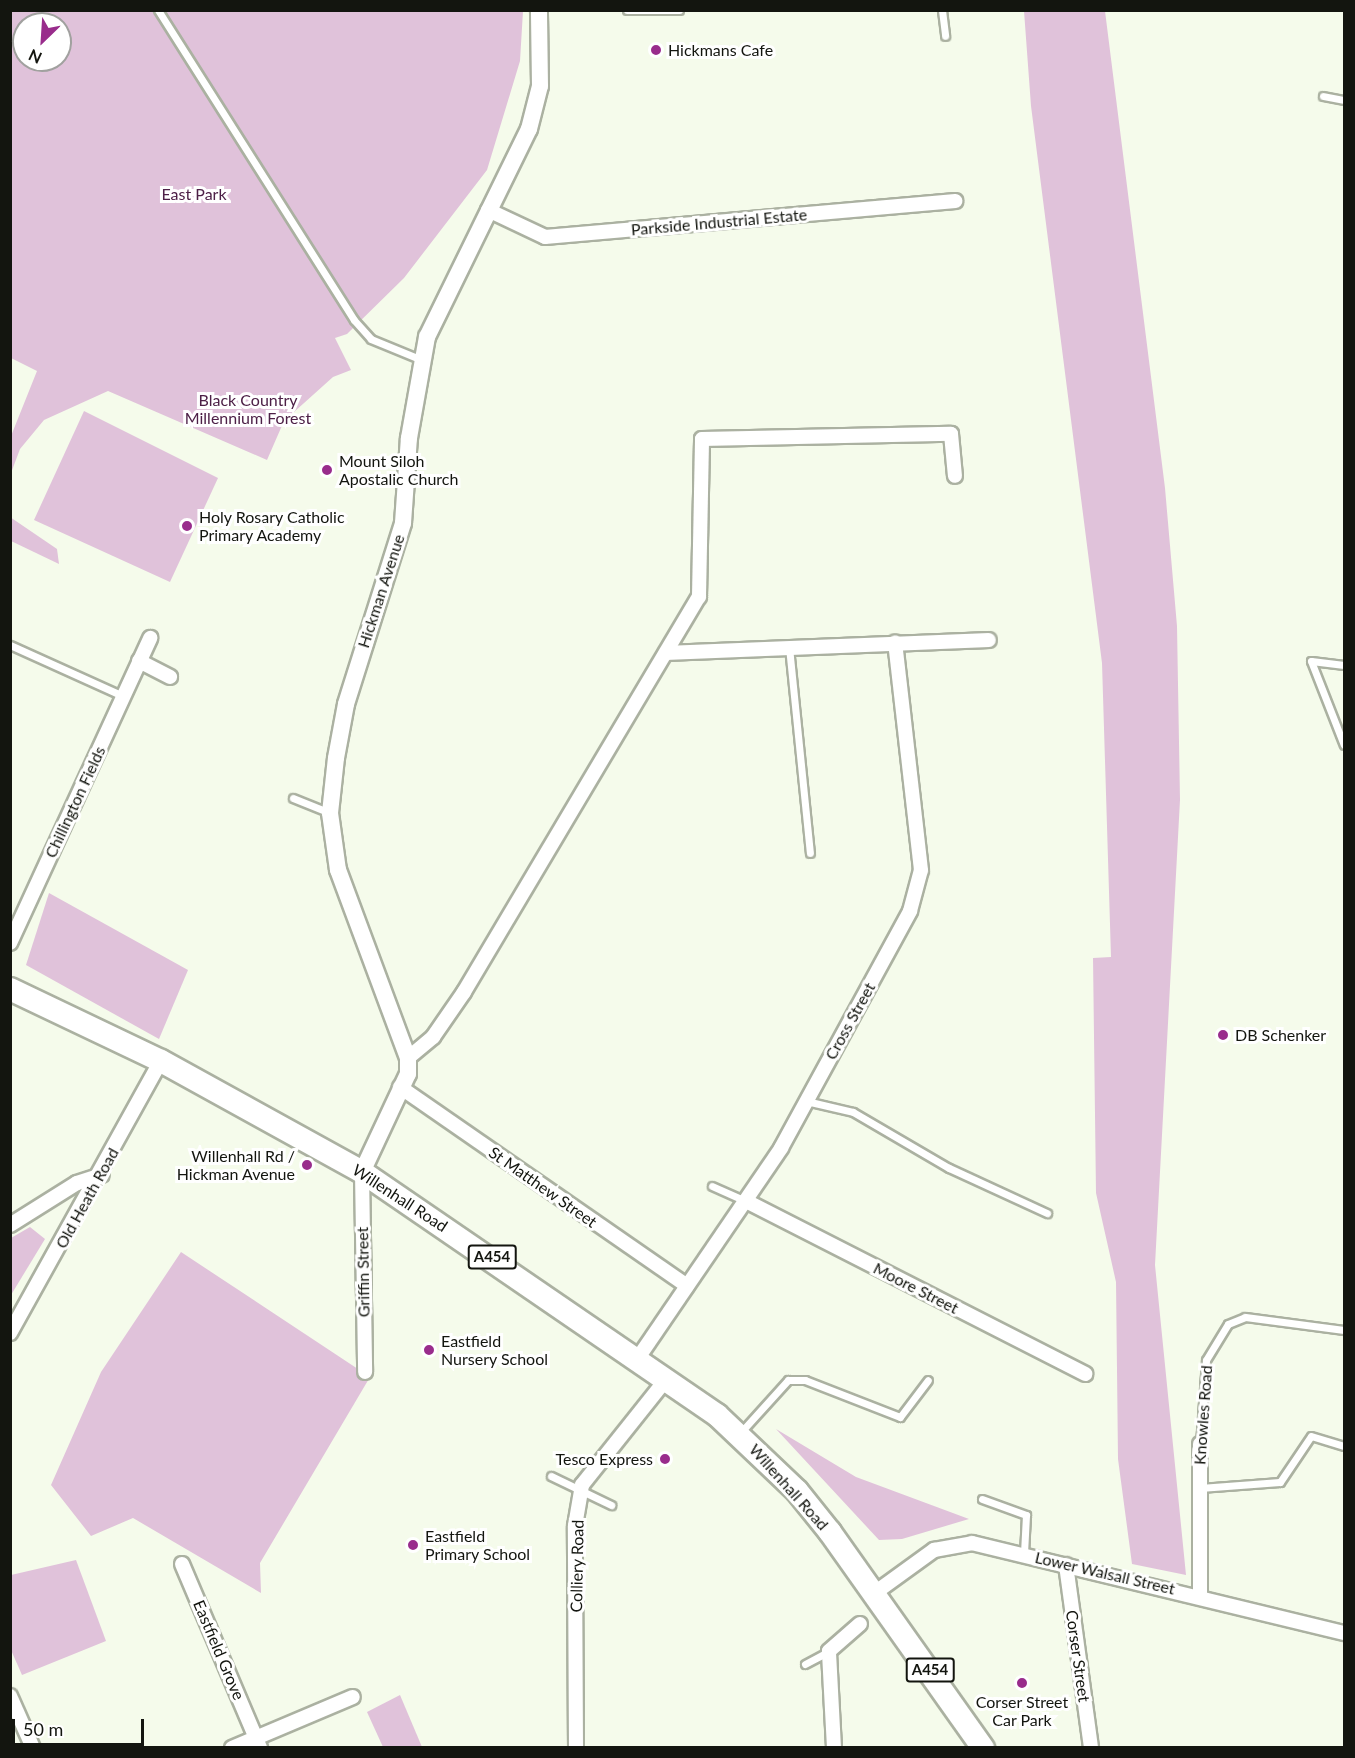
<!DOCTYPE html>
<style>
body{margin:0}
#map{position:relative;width:1355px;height:1758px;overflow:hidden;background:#f5fbeb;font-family:Lato,sans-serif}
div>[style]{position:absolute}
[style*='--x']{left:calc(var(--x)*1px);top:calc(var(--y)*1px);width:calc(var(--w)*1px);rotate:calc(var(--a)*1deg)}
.green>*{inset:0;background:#e0c2da}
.roads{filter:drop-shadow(2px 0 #abb1a1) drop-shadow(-2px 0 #abb1a1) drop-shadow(0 2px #abb1a1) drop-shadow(0 -2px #abb1a1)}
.service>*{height:7px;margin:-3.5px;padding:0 3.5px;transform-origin:3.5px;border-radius:3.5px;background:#fff}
.minor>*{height:14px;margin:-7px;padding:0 7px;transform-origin:7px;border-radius:7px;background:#fff}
.tertiary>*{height:16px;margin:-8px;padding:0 8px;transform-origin:8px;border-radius:8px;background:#fff}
.trunk>*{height:22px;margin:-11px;padding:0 11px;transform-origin:11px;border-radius:11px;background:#fff}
.dots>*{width:16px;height:16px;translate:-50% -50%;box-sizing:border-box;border:3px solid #fff;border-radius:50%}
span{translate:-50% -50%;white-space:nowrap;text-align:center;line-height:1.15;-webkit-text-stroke:6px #fff;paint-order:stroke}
.shield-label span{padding:2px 4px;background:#fff;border:2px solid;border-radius:4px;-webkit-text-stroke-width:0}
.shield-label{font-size:15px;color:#13150f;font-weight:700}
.poi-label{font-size:16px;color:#13150f}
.left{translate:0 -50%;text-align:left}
.right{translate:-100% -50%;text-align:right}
.park-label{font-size:16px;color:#4d2047}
.street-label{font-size:16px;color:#13150f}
.frame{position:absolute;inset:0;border:12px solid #13150f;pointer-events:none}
.north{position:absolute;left:12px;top:12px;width:60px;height:60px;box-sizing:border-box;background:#fff;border:2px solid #a1a19f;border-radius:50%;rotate:205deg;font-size:16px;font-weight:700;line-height:24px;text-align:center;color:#13150f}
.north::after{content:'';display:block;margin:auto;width:21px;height:27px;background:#992c8c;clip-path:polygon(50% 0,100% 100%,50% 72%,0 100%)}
.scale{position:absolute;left:12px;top:1719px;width:132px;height:27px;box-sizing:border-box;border:3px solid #13150f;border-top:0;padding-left:8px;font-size:18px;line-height:21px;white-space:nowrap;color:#13150f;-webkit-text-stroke:4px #fff;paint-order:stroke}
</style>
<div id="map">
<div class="green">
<i style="clip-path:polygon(evenodd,11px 11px,523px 11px,520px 61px,487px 170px,404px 278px,347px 334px,335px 338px,351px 370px,333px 377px,284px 421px,267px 460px,108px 391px,44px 420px,20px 449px,11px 473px,11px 436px,37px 371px,11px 358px,11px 11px,24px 24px,60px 24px,60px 60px,24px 60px,24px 24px)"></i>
<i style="clip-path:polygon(1024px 11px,1105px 11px,1165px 488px,1177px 626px,1180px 800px,1155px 1265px,1186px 1575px,1132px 1564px,1118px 1459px,1116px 1282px,1096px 1193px,1093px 958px,1111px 957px,1102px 663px,1031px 106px)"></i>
<i style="clip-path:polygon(84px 411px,218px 478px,170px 582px,34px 520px)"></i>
<i style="clip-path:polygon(10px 517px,57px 549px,59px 564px,11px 541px)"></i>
<i style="clip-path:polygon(49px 893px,188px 970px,159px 1039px,26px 965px)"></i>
<i style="clip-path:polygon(30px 1227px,45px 1239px,11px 1295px,11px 1238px)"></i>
<i style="clip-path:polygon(181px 1252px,370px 1377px,260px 1563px,261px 1593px,133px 1518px,91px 1536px,51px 1485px,101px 1372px)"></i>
<i style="clip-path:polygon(776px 1429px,856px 1477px,969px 1519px,902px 1539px,879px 1540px)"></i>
<i style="clip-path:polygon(76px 1560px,106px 1641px,22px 1675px,11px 1650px,11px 1575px)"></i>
<i style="clip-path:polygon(400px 1695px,422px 1747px,383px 1747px,367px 1712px)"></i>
</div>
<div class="roads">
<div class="service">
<i style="--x:158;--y:10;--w:367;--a:57.7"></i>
<i style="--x:354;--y:320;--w:25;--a:48"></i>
<i style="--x:371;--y:339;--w:55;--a:22.4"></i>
<i style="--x:627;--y:10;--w:52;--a:0"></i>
<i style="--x:942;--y:10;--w:26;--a:83"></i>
<i style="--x:1323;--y:96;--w:21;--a:11"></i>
<i style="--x:10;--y:645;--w:124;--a:24.3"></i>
<i style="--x:789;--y:647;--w:207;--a:84.2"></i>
<i style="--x:1344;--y:665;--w:33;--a:-173"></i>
<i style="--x:1311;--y:661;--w:90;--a:68.6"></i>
<i style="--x:293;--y:798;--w:40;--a:22"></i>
<i style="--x:806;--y:1101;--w:48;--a:13.2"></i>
<i style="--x:853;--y:1112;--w:111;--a:30.3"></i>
<i style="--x:949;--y:1168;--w:108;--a:24.7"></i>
<i style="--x:712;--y:1186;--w:37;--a:24"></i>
<i style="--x:741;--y:1432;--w:70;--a:-47.9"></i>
<i style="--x:788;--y:1380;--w:17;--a:0"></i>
<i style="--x:805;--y:1380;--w:102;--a:21.3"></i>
<i style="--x:900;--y:1417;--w:46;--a:-52.9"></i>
<i style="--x:1200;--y:1444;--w:84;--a:-85.9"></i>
<i style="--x:1206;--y:1360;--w:42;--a:-58.6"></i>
<i style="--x:1228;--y:1324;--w:18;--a:-22"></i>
<i style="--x:1245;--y:1317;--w:100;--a:7.5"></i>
<i style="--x:551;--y:1476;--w:67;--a:25.8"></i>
<i style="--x:1200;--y:1488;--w:80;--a:-4.3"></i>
<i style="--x:1280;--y:1482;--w:55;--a:-56"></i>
<i style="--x:1311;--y:1436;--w:34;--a:17"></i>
<i style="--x:982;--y:1499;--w:47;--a:20"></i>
<i style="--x:1026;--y:1515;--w:39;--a:93"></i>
<i style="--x:805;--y:1664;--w:27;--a:-28"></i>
</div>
<div class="minor">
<i style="--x:488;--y:210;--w:63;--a:25.3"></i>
<i style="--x:545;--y:237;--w:412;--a:-5"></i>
<i style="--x:666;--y:653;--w:323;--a:-2.3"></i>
<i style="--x:139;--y:661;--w:35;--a:27"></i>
<i style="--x:10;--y:943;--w:336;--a:-65.3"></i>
<i style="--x:408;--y:1058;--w:33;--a:-40"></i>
<i style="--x:433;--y:1037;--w:55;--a:-55.4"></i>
<i style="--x:464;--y:992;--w:460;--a:-59.3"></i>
<i style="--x:699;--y:597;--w:158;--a:-88.9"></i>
<i style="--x:702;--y:439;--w:249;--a:-1.2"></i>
<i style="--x:951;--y:434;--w:42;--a:84.6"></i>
<i style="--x:400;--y:1087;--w:349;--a:34.7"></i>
<i style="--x:362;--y:1172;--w:200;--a:89.1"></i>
<i style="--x:746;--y:1201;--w:381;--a:27"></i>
<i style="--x:10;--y:1225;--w:79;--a:-32.1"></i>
<i style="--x:77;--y:1183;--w:26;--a:-18"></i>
<i style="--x:10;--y:1333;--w:311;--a:-61"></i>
<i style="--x:638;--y:1358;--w:254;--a:-55.7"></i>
<i style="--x:781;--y:1148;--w:270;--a:-61.4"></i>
<i style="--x:910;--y:911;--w:42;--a:-75"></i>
<i style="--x:921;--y:870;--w:229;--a:-96.5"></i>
<i style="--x:1200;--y:1444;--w:151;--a:90"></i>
<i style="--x:182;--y:1564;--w:200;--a:67"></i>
<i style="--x:1066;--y:1565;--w:185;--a:82.2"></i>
<i style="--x:876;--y:1592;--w:72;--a:-35.9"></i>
<i style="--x:934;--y:1550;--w:39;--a:-10"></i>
<i style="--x:972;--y:1543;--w:383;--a:13.6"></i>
<i style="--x:10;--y:1696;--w:57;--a:66.1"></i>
<i style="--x:232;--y:1748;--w:131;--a:-22.9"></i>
<i style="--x:576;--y:1748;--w:222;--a:-90.3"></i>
<i style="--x:575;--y:1526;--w:42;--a:-80.3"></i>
<i style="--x:582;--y:1485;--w:137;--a:-51.5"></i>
<i style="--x:834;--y:1748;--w:97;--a:-93"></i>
<i style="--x:829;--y:1651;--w:41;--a:-41.1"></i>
</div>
<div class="tertiary">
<i style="--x:362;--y:1172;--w:108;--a:-64.9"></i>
<i style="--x:408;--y:1074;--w:16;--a:-90"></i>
<i style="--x:408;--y:1058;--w:201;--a:-110.4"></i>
<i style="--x:338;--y:870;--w:58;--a:-98"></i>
<i style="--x:330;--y:813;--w:55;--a:-83.8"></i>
<i style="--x:336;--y:758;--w:55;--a:-79.5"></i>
<i style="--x:346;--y:704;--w:190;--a:-72.5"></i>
<i style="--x:403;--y:523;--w:85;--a:-86"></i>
<i style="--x:409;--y:438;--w:103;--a:-79.9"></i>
<i style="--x:427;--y:337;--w:232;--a:-63.9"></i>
<i style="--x:529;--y:129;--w:44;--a:-75.7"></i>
<i style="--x:540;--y:86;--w:76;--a:-90.8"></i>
</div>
<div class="trunk">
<i style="--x:10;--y:989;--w:167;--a:25.5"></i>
<i style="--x:161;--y:1061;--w:230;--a:28.9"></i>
<i style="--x:362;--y:1172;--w:430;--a:34.4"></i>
<i style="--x:717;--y:1415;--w:110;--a:43.5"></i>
<i style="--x:797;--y:1491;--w:53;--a:51.2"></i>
<i style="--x:830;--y:1532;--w:265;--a:54.7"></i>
</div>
</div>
<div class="dots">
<i style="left:656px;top:50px;background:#992c8c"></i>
<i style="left:327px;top:470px;background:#992c8c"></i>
<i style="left:187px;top:526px;background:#992c8c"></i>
<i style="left:1223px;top:1035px;background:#992c8c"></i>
<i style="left:307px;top:1165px;background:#992c8c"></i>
<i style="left:429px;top:1350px;background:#992c8c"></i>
<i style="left:665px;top:1459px;background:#992c8c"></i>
<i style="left:413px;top:1545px;background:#992c8c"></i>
<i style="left:1022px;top:1683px;background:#992c8c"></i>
</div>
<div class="shield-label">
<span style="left:492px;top:1257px">A454</span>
<span style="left:930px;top:1670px">A454</span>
</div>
<div class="poi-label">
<span class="left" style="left:668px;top:50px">Hickmans Cafe</span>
<span class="left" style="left:339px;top:470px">Mount Siloh<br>Apostalic Church</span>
<span class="left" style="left:199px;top:526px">Holy Rosary Catholic<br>Primary Academy</span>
<span class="left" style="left:1235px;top:1035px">DB Schenker</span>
<span class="right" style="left:295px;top:1165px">Willenhall Rd /<br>Hickman Avenue</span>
<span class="left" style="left:441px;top:1350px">Eastfield<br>Nursery School</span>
<span class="right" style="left:653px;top:1459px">Tesco Express</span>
<span class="left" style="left:425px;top:1545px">Eastfield<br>Primary School</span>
<span style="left:1022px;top:1711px">Corser Street<br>Car Park</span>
</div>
<div class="park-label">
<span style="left:194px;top:194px">East Park</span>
<span style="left:248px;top:409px">Black Country<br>Millennium Forest</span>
</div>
<div class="street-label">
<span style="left:719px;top:222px;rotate:-5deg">Parkside Industrial Estate</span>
<span style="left:381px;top:591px;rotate:-72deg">Hickman Avenue</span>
<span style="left:75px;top:802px;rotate:-65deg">Chillington Fields</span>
<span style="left:850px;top:1021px;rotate:-61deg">Cross Street</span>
<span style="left:543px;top:1187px;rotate:35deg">St Matthew Street</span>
<span style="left:87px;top:1198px;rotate:-61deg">Old Heath Road</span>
<span style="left:400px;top:1198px;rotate:33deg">Willenhall Road</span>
<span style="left:363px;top:1272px;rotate:-91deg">Griffin Street</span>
<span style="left:916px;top:1288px;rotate:27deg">Moore Street</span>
<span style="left:1203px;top:1415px;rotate:-86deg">Knowles Road</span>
<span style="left:789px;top:1487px;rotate:48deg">Willenhall Road</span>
<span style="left:577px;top:1566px;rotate:-89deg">Colliery Road</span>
<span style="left:1105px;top:1573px;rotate:13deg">Lower Walsall Street</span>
<span style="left:219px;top:1650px;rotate:67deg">Eastfield Grove</span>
<span style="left:1078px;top:1656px;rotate:82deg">Corser Street</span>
</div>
<div class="frame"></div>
<div class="north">N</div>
<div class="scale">50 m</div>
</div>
